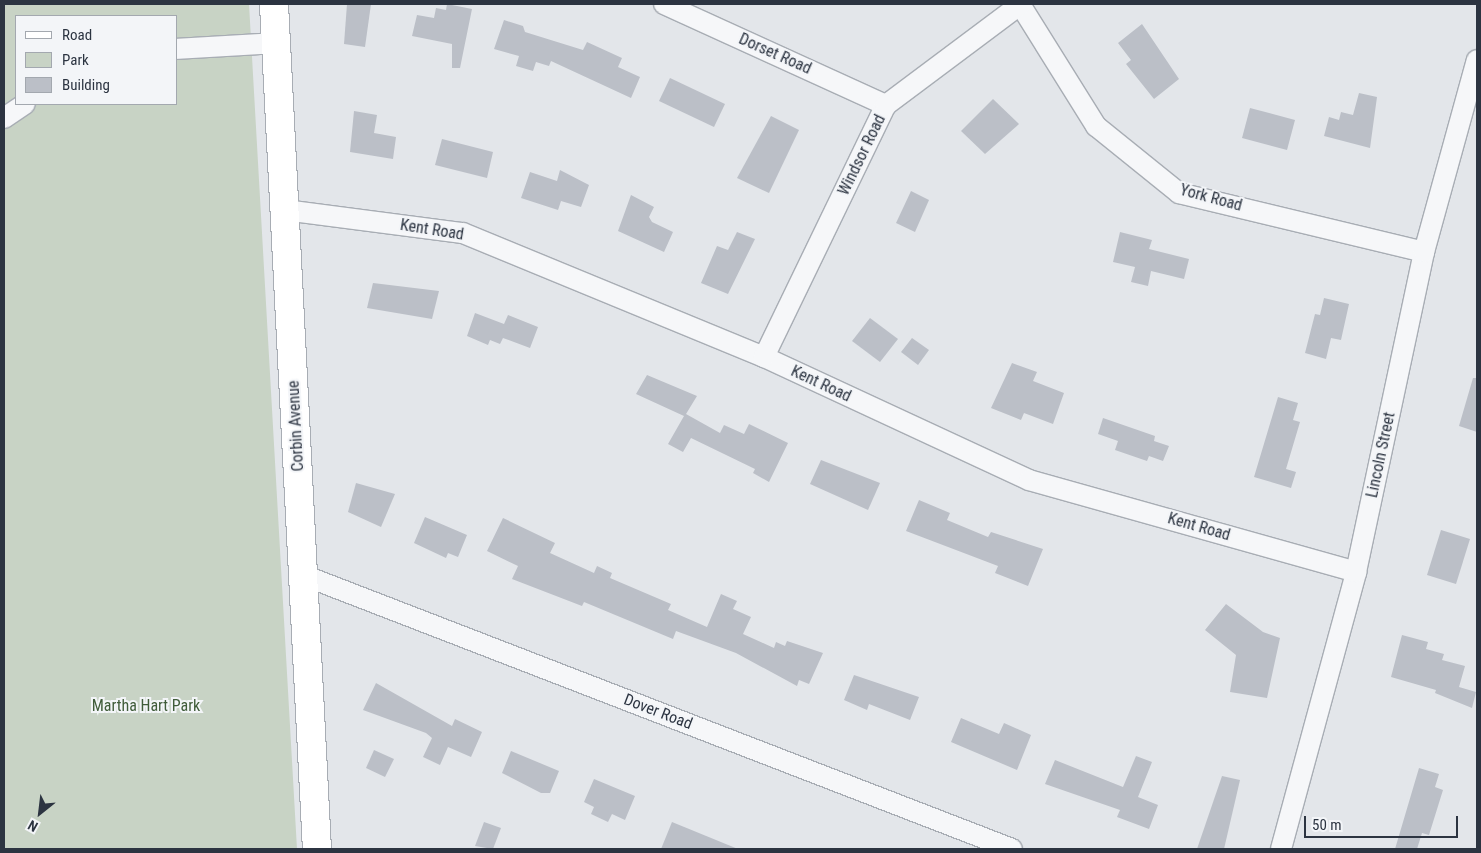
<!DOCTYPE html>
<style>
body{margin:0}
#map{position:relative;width:1481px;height:853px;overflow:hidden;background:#e3e6ea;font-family:"Roboto Condensed",sans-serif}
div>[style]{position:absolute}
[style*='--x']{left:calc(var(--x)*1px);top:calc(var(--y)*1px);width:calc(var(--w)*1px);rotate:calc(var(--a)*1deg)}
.green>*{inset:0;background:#c8d3c5}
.building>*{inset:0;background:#bbbfc7}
.roads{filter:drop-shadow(1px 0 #a8adb4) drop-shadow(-1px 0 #a8adb4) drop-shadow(0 1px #a8adb4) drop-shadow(0 -1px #a8adb4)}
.street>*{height:20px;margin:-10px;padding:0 10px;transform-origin:10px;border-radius:10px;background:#f6f7f9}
.secondary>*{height:28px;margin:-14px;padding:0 14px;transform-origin:14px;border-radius:14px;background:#fff}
span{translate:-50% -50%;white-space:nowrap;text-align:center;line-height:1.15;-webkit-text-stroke:4px #f3f5f8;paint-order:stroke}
.street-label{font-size:16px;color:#2c3441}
.park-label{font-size:16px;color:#405c3a}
.frame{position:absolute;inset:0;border:5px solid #2c3441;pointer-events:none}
.legend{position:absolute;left:15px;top:15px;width:162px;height:90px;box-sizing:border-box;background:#f3f5f8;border:1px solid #a3a8af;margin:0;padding:6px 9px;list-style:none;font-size:15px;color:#2c3441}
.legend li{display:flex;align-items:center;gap:10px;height:25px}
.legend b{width:25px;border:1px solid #a3a8af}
.north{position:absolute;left:15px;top:788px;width:50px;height:50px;-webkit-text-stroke:4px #f3f5f8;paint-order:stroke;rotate:209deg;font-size:14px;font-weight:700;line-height:20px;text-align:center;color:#2c3441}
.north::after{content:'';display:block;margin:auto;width:18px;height:22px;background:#2c3441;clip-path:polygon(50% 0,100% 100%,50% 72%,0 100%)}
.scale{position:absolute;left:1304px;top:816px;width:154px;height:22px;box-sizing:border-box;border:2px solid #2c3441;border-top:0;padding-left:6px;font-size:15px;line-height:18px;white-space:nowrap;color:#2c3441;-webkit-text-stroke:4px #f3f5f8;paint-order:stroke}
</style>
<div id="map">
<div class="green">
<i style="clip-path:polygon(evenodd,4px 4px,249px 4px,297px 849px,4px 849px,4px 4px,16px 16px,176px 16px,176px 104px,16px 104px,16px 16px)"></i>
</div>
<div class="building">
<i style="clip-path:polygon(347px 4px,371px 4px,365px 47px,344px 44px)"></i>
<i style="clip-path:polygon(447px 4px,472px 9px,460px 68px,452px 68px,452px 44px,412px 36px,417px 15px,434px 18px,436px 8px,446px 10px)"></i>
<i style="clip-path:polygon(504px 20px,523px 26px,525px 32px,583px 50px,587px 42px,622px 58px,618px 67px,640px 77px,631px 98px,551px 61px,549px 66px,536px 62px,533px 71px,516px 66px,519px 56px,494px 49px)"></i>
<i style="clip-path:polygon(1142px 24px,1179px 79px,1154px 99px,1126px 64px,1131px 60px,1118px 43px)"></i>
<i style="clip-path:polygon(670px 78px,725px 104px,714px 127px,659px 101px)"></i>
<i style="clip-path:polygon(1359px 93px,1377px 97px,1370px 148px,1324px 136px,1329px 117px,1339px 120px,1341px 112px,1353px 115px)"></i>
<i style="clip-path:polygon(993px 99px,1019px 124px,985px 154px,961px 131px)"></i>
<i style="clip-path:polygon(1250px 108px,1295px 120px,1287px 150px,1242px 138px)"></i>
<i style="clip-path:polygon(354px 111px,377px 115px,374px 133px,396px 137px,393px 159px,350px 152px)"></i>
<i style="clip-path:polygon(771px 116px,799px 130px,769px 193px,737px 178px)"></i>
<i style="clip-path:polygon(442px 139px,493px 152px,487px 178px,435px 165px)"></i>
<i style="clip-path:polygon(560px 170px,589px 185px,581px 207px,561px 201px,558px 210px,521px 198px,530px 172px,557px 181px)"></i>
<i style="clip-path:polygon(911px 191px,929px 200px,915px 232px,896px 223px)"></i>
<i style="clip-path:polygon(631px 195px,654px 207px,649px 217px,652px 222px,673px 232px,664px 252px,618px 231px)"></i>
<i style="clip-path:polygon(737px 232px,755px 239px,728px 294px,701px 283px,717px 246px,728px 250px)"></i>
<i style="clip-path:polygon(1120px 232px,1152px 240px,1149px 249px,1189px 259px,1184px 279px,1151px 271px,1148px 286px,1131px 282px,1135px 267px,1113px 262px)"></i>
<i style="clip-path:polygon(373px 283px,439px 291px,432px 319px,367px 308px)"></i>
<i style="clip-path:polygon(1324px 298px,1349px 304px,1341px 340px,1331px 338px,1326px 359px,1305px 353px,1315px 314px,1320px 315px)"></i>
<i style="clip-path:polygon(475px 313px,504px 324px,508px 315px,538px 327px,530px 348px,503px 338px,500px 344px,490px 340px,488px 345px,467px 336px)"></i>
<i style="clip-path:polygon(870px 318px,898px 339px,880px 362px,852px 341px)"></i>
<i style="clip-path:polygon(912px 338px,929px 350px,918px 365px,901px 352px)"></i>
<i style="clip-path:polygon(1012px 363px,1037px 372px,1033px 381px,1064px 393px,1053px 424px,1024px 413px,1021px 420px,991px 408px)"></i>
<i style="clip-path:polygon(647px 375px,697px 396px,686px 414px,720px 433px,724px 425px,744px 434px,749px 424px,788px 443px,769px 482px,753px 473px,755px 469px,691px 438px,683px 452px,668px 444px,684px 416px,636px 394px)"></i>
<i style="clip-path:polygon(1473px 378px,1477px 378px,1477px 432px,1459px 426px)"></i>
<i style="clip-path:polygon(1278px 397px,1298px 403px,1293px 420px,1300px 422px,1286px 469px,1296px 472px,1291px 488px,1254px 477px)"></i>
<i style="clip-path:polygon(1103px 418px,1155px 436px,1154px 441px,1169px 446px,1163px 461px,1149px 456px,1147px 461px,1115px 450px,1118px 441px,1098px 434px)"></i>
<i style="clip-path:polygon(821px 460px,880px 483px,868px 510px,810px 484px)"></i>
<i style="clip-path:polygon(356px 483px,395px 494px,381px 527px,348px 512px)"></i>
<i style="clip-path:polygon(919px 500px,950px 513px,947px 520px,988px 537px,991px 532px,1043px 549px,1028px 586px,995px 573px,998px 566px,906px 531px)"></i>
<i style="clip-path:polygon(425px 517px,467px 535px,458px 557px,448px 553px,446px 558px,414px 543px)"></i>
<i style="clip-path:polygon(503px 518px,555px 543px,550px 553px,594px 573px,597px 566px,612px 573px,610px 578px,671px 604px,668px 610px,707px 627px,721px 594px,737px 601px,733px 609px,751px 617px,743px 634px,774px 648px,776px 642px,785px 646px,787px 641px,823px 653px,809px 684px,799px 680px,797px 686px,736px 653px,676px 631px,673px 639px,584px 602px,582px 606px,512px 579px,518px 566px,487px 551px)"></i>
<i style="clip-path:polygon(1441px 530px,1470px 539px,1456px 584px,1427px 575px)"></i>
<i style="clip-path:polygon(1226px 604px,1263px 632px,1280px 638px,1267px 698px,1230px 692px,1236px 655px,1205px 630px)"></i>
<i style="clip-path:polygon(1402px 635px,1428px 642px,1426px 649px,1444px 654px,1442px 660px,1465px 666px,1459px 687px,1476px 692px,1472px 708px,1435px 693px,1436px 690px,1391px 677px)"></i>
<i style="clip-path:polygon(854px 675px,919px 697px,910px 720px,869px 704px,867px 710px,844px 700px)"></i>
<i style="clip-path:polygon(376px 683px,452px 726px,455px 719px,482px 732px,471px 757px,448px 747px,440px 765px,423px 757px,432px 738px,426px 733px,363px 710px)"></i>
<i style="clip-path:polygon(961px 718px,999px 734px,1004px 723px,1031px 735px,1017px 770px,951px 742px)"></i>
<i style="clip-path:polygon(374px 750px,394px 759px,385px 777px,366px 768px)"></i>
<i style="clip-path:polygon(511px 751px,559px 771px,550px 793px,541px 793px,502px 773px)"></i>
<i style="clip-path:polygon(1136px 756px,1152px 762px,1138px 797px,1158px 805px,1149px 829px,1117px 817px,1120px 810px,1045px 784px,1055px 760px,1123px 787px)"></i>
<i style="clip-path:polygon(1419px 768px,1439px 774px,1435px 787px,1443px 790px,1429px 835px,1422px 833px,1417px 849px,1395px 849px)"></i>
<i style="clip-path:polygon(1222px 776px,1240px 780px,1224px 849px,1197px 849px)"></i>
<i style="clip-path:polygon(594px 779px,635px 796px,625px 820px,612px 814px,608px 822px,591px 814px,594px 807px,584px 802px)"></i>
<i style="clip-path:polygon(484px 822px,501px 828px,493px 849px,475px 846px)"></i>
<i style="clip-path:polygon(672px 822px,738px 849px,661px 849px)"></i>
</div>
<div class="roads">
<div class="street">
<i style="--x:664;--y:4;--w:244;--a:24.5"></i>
<i style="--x:1021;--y:6;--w:142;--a:58"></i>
<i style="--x:1096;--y:126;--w:107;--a:38.9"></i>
<i style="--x:1179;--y:193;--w:252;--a:13.5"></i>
<i style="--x:176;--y:49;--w:100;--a:-3.4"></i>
<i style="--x:4;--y:118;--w:25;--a:-34"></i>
<i style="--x:285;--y:210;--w:179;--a:7.4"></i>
<i style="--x:463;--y:233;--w:326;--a:22.4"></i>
<i style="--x:764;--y:357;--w:292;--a:24.9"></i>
<i style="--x:1029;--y:480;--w:340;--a:15.7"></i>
<i style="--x:764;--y:357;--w:280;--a:-64.2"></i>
<i style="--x:886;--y:105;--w:169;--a:-36.8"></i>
<i style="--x:303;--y:575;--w:760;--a:21.13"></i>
<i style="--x:1281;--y:849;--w:287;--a:-74.8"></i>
<i style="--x:1356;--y:572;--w:327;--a:-78"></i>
<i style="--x:1424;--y:252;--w:199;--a:-74.6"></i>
</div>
<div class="secondary">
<i style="--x:274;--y:4;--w:846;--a:87.09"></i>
</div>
</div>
<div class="street-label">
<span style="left:775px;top:54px;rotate:24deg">Dorset Road</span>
<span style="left:862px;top:155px;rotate:-64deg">Windsor Road</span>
<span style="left:1211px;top:198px;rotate:15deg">York Road</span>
<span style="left:432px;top:230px;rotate:9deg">Kent Road</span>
<span style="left:821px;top:384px;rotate:25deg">Kent Road</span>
<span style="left:296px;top:426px;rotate:-93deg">Corbin Avenue</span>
<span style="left:1381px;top:455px;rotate:-78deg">Lincoln Street</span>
<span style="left:1199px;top:527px;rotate:16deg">Kent Road</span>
<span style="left:658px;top:712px;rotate:21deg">Dover Road</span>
</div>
<div class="park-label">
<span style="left:146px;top:706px">Martha Hart Park</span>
</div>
<div class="frame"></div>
<ul class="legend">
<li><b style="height:6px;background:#fff"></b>Road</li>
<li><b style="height:14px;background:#c8d3c5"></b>Park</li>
<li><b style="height:14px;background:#bbbfc7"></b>Building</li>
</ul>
<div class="north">N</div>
<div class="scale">50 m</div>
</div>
